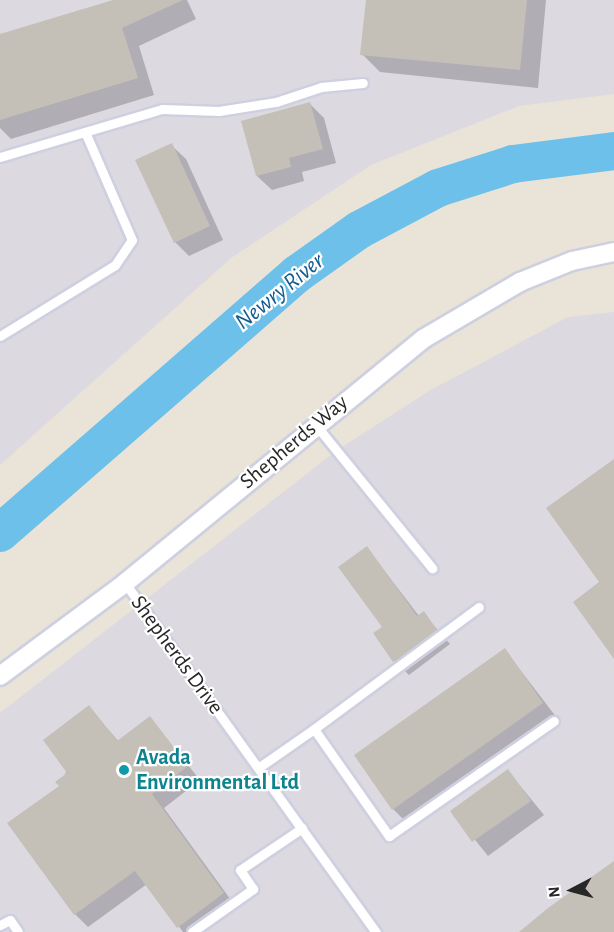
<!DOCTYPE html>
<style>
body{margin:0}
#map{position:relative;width:614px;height:932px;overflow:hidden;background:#e9e3d8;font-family:"Alegreya Sans",sans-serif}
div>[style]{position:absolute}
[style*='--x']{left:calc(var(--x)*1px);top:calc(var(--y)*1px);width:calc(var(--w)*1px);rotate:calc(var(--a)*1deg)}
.industrial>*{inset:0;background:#dcd9e1}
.shadow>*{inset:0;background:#0003}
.river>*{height:38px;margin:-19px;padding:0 19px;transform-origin:19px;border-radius:19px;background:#6dc0e9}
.building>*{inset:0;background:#c4c0b8}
.roads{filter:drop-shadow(2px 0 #ced0e0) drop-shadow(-2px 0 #ced0e0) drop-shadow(0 2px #ced0e0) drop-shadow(0 -2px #ced0e0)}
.service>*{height:9px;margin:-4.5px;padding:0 4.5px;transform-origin:4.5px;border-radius:4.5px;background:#fff}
.minor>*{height:18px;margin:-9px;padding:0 9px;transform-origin:9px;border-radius:9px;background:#fff}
.dots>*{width:16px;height:16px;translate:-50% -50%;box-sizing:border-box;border:3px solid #fff;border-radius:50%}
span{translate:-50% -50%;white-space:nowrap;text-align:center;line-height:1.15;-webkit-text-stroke:4.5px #fff;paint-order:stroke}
.street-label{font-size:22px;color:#272727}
.culture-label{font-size:22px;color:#0d838f;font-weight:700}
.left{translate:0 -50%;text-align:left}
.water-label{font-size:24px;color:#125c90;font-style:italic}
.north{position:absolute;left:542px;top:860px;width:60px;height:60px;-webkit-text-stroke:4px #fff;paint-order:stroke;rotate:264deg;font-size:16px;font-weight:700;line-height:24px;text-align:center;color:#272727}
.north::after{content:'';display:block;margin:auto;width:21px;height:27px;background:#272727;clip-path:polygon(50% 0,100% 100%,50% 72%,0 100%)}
</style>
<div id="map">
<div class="industrial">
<i style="clip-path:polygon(0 0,614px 0,614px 94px,519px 106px,371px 165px,231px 258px,0 465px)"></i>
<i style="clip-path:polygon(614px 312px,614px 932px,0 932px,0 713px,336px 451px,429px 391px,568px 317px)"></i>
</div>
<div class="shadow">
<i style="clip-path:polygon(119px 0,187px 0,196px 19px,139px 46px,154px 95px,11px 139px,0 128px,0 36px)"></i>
<i style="clip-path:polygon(367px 0,546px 0,538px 88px,380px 72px,362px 54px)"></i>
<i style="clip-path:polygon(310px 104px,324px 118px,336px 163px,302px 172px,304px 181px,272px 190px,257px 176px)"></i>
<i style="clip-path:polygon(171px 145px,186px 159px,223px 240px,189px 256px,175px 242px)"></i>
<i style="clip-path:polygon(367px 548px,419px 616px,423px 613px,450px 644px,409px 675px,394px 661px)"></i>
<i style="clip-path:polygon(505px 650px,560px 722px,411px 827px,393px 809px)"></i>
<i style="clip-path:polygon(89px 707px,119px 742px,150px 718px,200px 780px,164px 808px,236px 907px,202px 932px,183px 932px,147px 884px,88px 927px,75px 914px,61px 786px)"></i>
<i style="clip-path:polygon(508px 771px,544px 815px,488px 856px,452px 811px)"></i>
</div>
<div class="river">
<i style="--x:0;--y:533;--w:394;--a:-41.1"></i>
<i style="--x:297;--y:274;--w:76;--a:-35.4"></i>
<i style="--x:359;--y:230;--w:89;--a:-28"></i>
<i style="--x:438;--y:188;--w:79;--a:-17.7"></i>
<i style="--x:513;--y:164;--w:102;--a:-7.3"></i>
</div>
<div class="building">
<i style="clip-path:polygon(113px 0,183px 0,122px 28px,138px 78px,0 120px,0 34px)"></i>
<i style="clip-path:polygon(366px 0,527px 0,520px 70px,360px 55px)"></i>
<i style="clip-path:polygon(310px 102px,323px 149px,289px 158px,291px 167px,256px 176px,241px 121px)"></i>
<i style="clip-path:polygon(172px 143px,210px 226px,174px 243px,135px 160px)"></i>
<i style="clip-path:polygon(614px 459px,614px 659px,573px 602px,599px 582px,546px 508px)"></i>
<i style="clip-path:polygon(367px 546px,417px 616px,424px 611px,437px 630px,393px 662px,373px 633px,382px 627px,338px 567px)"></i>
<i style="clip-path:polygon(505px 648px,543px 703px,392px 810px,354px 755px)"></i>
<i style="clip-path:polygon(89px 705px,117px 741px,150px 716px,188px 766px,152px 794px,224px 893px,177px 928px,135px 871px,74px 915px,7px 823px,59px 786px,55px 782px,67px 773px,43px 740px)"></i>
<i style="clip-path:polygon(508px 769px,531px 801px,472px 842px,450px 811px)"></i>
<i style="clip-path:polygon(614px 861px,614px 932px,519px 932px,548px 908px)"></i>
</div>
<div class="roads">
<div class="service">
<i style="--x:0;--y:157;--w:169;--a:-16.5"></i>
<i style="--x:162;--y:109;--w:57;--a:2"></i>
<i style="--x:219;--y:111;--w:58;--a:-9"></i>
<i style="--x:276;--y:102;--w:47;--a:-18.4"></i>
<i style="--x:321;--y:87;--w:42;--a:-5.4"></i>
<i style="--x:0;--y:336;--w:135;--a:-31.7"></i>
<i style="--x:115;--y:265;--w:30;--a:-56"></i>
<i style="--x:132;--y:240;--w:118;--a:-113.5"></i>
<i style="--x:315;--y:424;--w:186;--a:50.9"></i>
<i style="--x:125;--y:583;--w:430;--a:54.3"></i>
<i style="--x:314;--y:729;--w:205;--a:-36.5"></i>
<i style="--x:258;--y:768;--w:68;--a:-34.9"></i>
<i style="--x:314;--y:729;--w:131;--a:55"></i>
<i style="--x:389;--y:836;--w:201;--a:-34.9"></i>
<i style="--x:0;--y:925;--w:11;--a:-27"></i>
<i style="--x:10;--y:920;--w:14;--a:56"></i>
<i style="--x:192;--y:932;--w:75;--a:-35.2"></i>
<i style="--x:253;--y:889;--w:23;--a:-124"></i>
<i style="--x:240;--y:870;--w:75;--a:-34.1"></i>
</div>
<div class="minor">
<i style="--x:0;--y:676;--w:156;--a:-36.6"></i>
<i style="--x:125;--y:583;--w:385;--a:-39.3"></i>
<i style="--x:423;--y:339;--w:113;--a:-30.4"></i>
<i style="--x:520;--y:282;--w:56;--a:-22"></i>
<i style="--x:572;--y:261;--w:43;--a:-12.1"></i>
</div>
</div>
<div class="dots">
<i style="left:124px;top:770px;background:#0f9aa8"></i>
</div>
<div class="street-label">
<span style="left:294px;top:442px;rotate:-40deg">Shepherds Way</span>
<span style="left:177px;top:655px;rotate:54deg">Shepherds Drive</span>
</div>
<div class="culture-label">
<span class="left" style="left:136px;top:770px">Avada<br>Environmental Ltd</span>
</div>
<div class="water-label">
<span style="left:280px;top:292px;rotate:-39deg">Newry River</span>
</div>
<div class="north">N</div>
</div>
